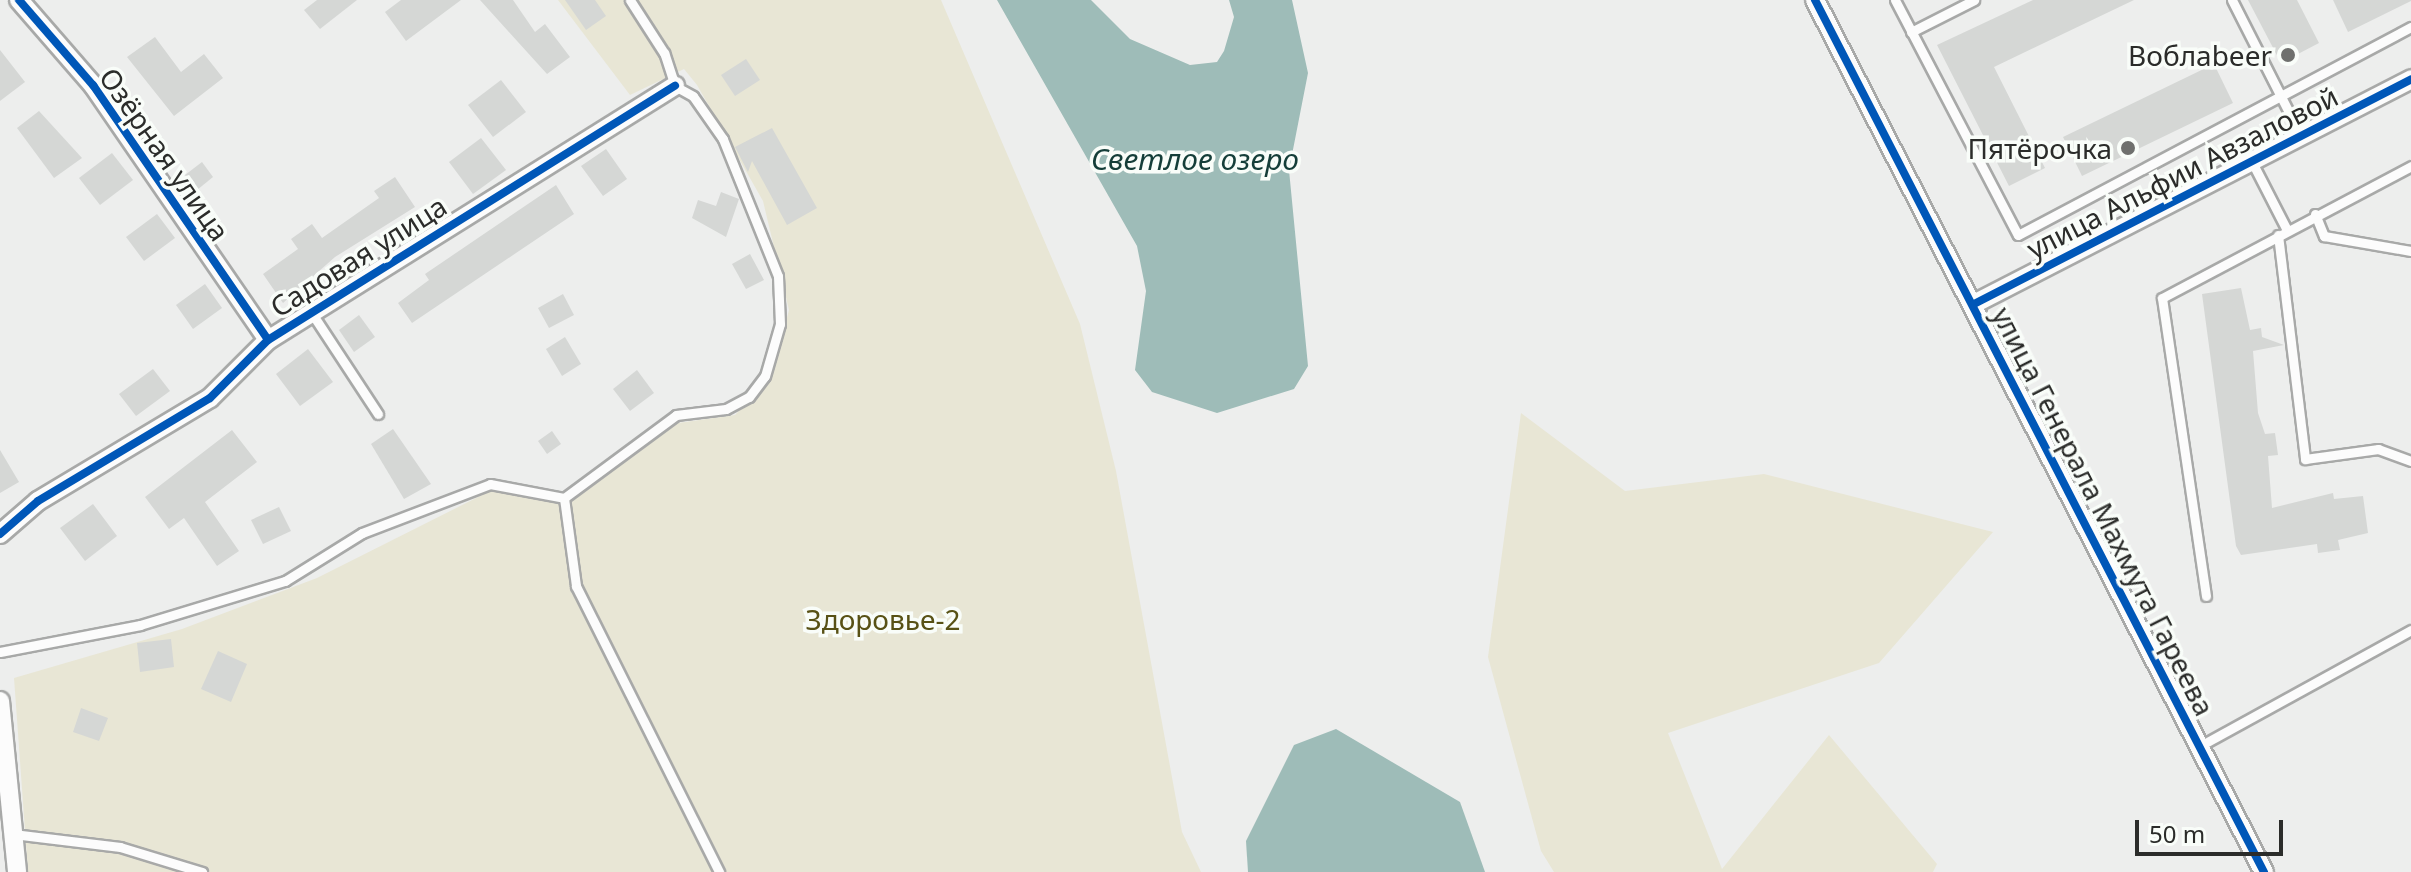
<!DOCTYPE html>
<meta charset="utf-8">
<style>
body{margin:0}
#map{position:relative;width:2411px;height:872px;overflow:hidden;background:#edeeed;font-family:"Noto Sans",sans-serif}
div>[style]{position:absolute}
[style*='--x']{left:calc(var(--x)*1px);top:calc(var(--y)*1px);width:calc(var(--w)*1px);rotate:calc(var(--a)*1deg)}
.green>*{inset:0;background:#e8e6d5}
.water>*{inset:0;background:#9ebcb8}
.building>*{inset:0;background:#d5d7d5}
.roads{filter:drop-shadow(2px 0 #a8a9a8) drop-shadow(-2px 0 #a8a9a8) drop-shadow(0 2px #a8a9a8) drop-shadow(0 -2px #a8a9a8)}
.service>*{height:9px;margin:-4.5px;padding:0 4.5px;transform-origin:4.5px;border-radius:4.5px;background:#fcfcfc}
.minor>*{height:18px;margin:-9px;padding:0 9px;transform-origin:9px;border-radius:9px;background:#fcfcfc}
.cycleway>*{height:8px;margin:-4px;padding:0 4px;transform-origin:4px;border-radius:4px;background:#0057b8}
.dots>*{width:22px;height:22px;translate:-50% -50%;box-sizing:border-box;border:4px solid #f9fdf9;border-radius:50%}
span{translate:-50% -50%;white-space:nowrap;text-align:center;line-height:1.15;-webkit-text-stroke:7px #f9fdf9;paint-order:stroke}
.poi-label{font-size:28px;color:#2b2c2a}
.right{translate:-100% -50%;text-align:right}
.street-label{font-size:28px;color:#2b2c2a}
.park-label{font-size:28px;color:#585115}
.water-label{font-size:30px;color:#153e39;font-style:italic}
.scale{position:absolute;left:2135px;top:820px;width:148px;height:36px;box-sizing:border-box;border:4px solid #2b2c2a;border-top:0;padding-left:10px;font-size:24px;line-height:28px;white-space:nowrap;color:#2b2c2a;-webkit-text-stroke:6px #f9fdf9;paint-order:stroke}
</style>
<div id="map">
<div class="green">
<i style="clip-path:polygon(558px 0,941px 0,1080px 324px,1116px 471px,1182px 832px,1201px 872px,28px 872px,14px 678px,182px 629px,317px 578px,494px 489px,553px 502px,578px 497px,678px 423px,735px 415px,772px 375px,789px 310px,763px 201px,697px 85px,684px 69px,630px 95px)"></i>
<i style="clip-path:polygon(1521px 413px,1625px 491px,1764px 474px,1993px 532px,1879px 663px,1668px 733px,1722px 869px,1829px 735px,1937px 864px,1933px 872px,1554px 872px,1541px 851px,1488px 657px)"></i>
</div>
<div class="water">
<i style="clip-path:polygon(997px 0,1091px 0,1130px 39px,1190px 65px,1217px 62px,1224px 51px,1234px 17px,1229px 0,1292px 0,1308px 73px,1289px 170px,1308px 366px,1294px 389px,1217px 413px,1152px 392px,1135px 370px,1146px 291px,1137px 246px)"></i>
<i style="clip-path:polygon(1336px 729px,1460px 802px,1485px 872px,1248px 872px,1246px 841px,1294px 745px)"></i>
</div>
<div class="building">
<i style="clip-path:polygon(317px 0,357px 0,320px 29px,304px 10px)"></i>
<i style="clip-path:polygon(401px 0,461px 0,406px 41px,385px 12px)"></i>
<i style="clip-path:polygon(480px 0,513px 0,535px 32px,545px 24px,570px 57px,547px 74px)"></i>
<i style="clip-path:polygon(565px 0,595px 0,606px 16px,586px 30px)"></i>
<i style="clip-path:polygon(2033px 0,2134px 0,1994px 67px,2045px 168px,2009px 186px,1937px 45px)"></i>
<i style="clip-path:polygon(2248px 0,2297px 0,2319px 43px,2281px 63px)"></i>
<i style="clip-path:polygon(2333px 0,2411px 0,2411px 1px,2348px 32px)"></i>
<i style="clip-path:polygon(155px 37px,181px 72px,204px 54px,223px 78px,174px 116px,127px 57px)"></i>
<i style="clip-path:polygon(0 50px,25px 82px,0 101px)"></i>
<i style="clip-path:polygon(746px 59px,760px 80px,735px 96px,721px 75px)"></i>
<i style="clip-path:polygon(2214px 64px,2233px 103px,2082px 176px,2063px 137px)"></i>
<i style="clip-path:polygon(501px 80px,526px 112px,493px 137px,468px 105px)"></i>
<i style="clip-path:polygon(39px 111px,82px 158px,54px 178px,17px 128px)"></i>
<i style="clip-path:polygon(772px 128px,817px 208px,787px 225px,752px 161px,748px 172px,735px 147px)"></i>
<i style="clip-path:polygon(481px 138px,506px 170px,473px 194px,449px 162px)"></i>
<i style="clip-path:polygon(606px 149px,627px 179px,603px 196px,581px 166px)"></i>
<i style="clip-path:polygon(112px 153px,133px 180px,100px 205px,79px 178px)"></i>
<i style="clip-path:polygon(202px 162px,213px 177px,197px 190px,185px 175px)"></i>
<i style="clip-path:polygon(395px 177px,415px 207px,335px 257px,283px 303px,263px 274px,298px 249px,291px 239px,312px 224px,322px 238px,379px 198px,374px 191px)"></i>
<i style="clip-path:polygon(556px 185px,574px 214px,412px 323px,398px 303px,429px 280px,425px 274px)"></i>
<i style="clip-path:polygon(721px 192px,739px 199px,726px 237px,692px 218px,698px 200px,716px 206px)"></i>
<i style="clip-path:polygon(157px 214px,175px 238px,144px 261px,126px 237px)"></i>
<i style="clip-path:polygon(750px 254px,764px 280px,746px 289px,732px 264px)"></i>
<i style="clip-path:polygon(205px 284px,222px 308px,193px 329px,176px 305px)"></i>
<i style="clip-path:polygon(2241px 288px,2250px 330px,2261px 328px,2262px 337px,2284px 345px,2253px 351px,2258px 413px,2265px 434px,2275px 433px,2278px 455px,2268px 456px,2272px 508px,2333px 493px,2334px 499px,2363px 496px,2368px 533px,2338px 540px,2340px 550px,2318px 553px,2317px 544px,2241px 555px,2236px 546px,2202px 294px)"></i>
<i style="clip-path:polygon(563px 294px,574px 315px,549px 328px,538px 308px)"></i>
<i style="clip-path:polygon(359px 315px,375px 337px,354px 352px,339px 330px)"></i>
<i style="clip-path:polygon(565px 337px,581px 364px,562px 376px,546px 349px)"></i>
<i style="clip-path:polygon(308px 349px,333px 382px,300px 406px,276px 374px)"></i>
<i style="clip-path:polygon(153px 369px,170px 391px,136px 416px,119px 394px)"></i>
<i style="clip-path:polygon(637px 370px,654px 393px,630px 411px,613px 389px)"></i>
<i style="clip-path:polygon(393px 429px,431px 484px,404px 499px,371px 444px)"></i>
<i style="clip-path:polygon(232px 430px,257px 462px,205px 502px,239px 551px,217px 566px,184px 518px,169px 529px,145px 497px)"></i>
<i style="clip-path:polygon(552px 431px,561px 444px,547px 454px,538px 441px)"></i>
<i style="clip-path:polygon(0 450px,19px 482px,0 493px)"></i>
<i style="clip-path:polygon(93px 504px,117px 536px,85px 561px,60px 528px)"></i>
<i style="clip-path:polygon(279px 507px,291px 531px,263px 544px,251px 520px)"></i>
<i style="clip-path:polygon(171px 639px,174px 667px,140px 672px,137px 643px)"></i>
<i style="clip-path:polygon(218px 651px,247px 664px,231px 702px,201px 689px)"></i>
<i style="clip-path:polygon(81px 708px,108px 718px,99px 741px,73px 732px)"></i>
</div>
<div class="roads">
<div class="service">
<i style="--x:1895;--y:0;--w:265;--a:62.4"></i>
<i style="--x:2018;--y:235;--w:445;--a:-27.9"></i>
<i style="--x:2232;--y:0;--w:153;--a:63.1"></i>
<i style="--x:1911;--y:32;--w:71;--a:-26.9"></i>
<i style="--x:2252;--y:162;--w:76;--a:62.8"></i>
<i style="--x:2315;--y:214;--w:24;--a:68"></i>
<i style="--x:2324;--y:236;--w:88;--a:9.8"></i>
<i style="--x:2278;--y:235;--w:226;--a:83.1"></i>
<i style="--x:2305;--y:459;--w:74;--a:-7.8"></i>
<i style="--x:2378;--y:449;--w:35;--a:20"></i>
<i style="--x:311;--y:312;--w:122;--a:56.7"></i>
<i style="--x:564;--y:498;--w:89;--a:82.2"></i>
<i style="--x:576;--y:586;--w:320;--a:63.4"></i>
<i style="--x:2206;--y:596;--w:301;--a:-98.4"></i>
<i style="--x:2162;--y:298;--w:282;--a:-27.9"></i>
<i style="--x:0;--y:652;--w:143;--a:-10.9"></i>
<i style="--x:140;--y:625;--w:152;--a:-16.9"></i>
<i style="--x:285;--y:581;--w:91;--a:-31.9"></i>
<i style="--x:362;--y:533;--w:137;--a:-20.9"></i>
<i style="--x:490;--y:484;--w:75;--a:10.7"></i>
<i style="--x:564;--y:498;--w:139;--a:-36.5"></i>
<i style="--x:676;--y:415;--w:50;--a:-6.8"></i>
<i style="--x:726;--y:409;--w:26;--a:-28"></i>
<i style="--x:749;--y:397;--w:26;--a:-53"></i>
<i style="--x:765;--y:376;--w:54;--a:-73.9"></i>
<i style="--x:780;--y:324;--w:48;--a:-92.4"></i>
<i style="--x:778;--y:276;--w:148;--a:-111.9"></i>
<i style="--x:723;--y:139;--w:52;--a:-124.9"></i>
<i style="--x:693;--y:96;--w:21;--a:-151"></i>
<i style="--x:675;--y:86;--w:35;--a:-108"></i>
<i style="--x:664;--y:53;--w:63;--a:-122.7"></i>
<i style="--x:2200;--y:746;--w:241;--a:-28.8"></i>
<i style="--x:13;--y:834;--w:108;--a:6.9"></i>
<i style="--x:120;--y:847;--w:86;--a:17"></i>
</div>
<div class="minor">
<i style="--x:19;--y:0;--w:113;--a:49"></i>
<i style="--x:93;--y:85;--w:309;--a:55.5"></i>
<i style="--x:1815;--y:0;--w:981;--a:62.76"></i>
<i style="--x:1974;--y:304;--w:492;--a:-27.2"></i>
<i style="--x:0;--y:534;--w:50;--a:-41"></i>
<i style="--x:38;--y:501;--w:200;--a:-30.9"></i>
<i style="--x:210;--y:398;--w:82;--a:-45"></i>
<i style="--x:268;--y:340;--w:480;--a:-32"></i>
<i style="--x:0;--y:701;--w:172;--a:84.3"></i>
</div>
</div>
<div class="cycleway">
<i style="--x:19;--y:0;--w:113;--a:49"></i>
<i style="--x:93;--y:85;--w:309;--a:55.5"></i>
<i style="--x:1815;--y:0;--w:981;--a:62.76"></i>
<i style="--x:1974;--y:304;--w:492;--a:-27.2"></i>
<i style="--x:0;--y:534;--w:50;--a:-41"></i>
<i style="--x:38;--y:501;--w:200;--a:-30.9"></i>
<i style="--x:210;--y:398;--w:82;--a:-45"></i>
<i style="--x:268;--y:340;--w:480;--a:-32"></i>
</div>
<div class="dots">
<i style="left:2288px;top:55px;background:#6f706e"></i>
<i style="left:2128px;top:148px;background:#6f706e"></i>
</div>
<div class="poi-label">
<span class="right" style="left:2272px;top:55px">Воблаbeer</span>
<span class="right" style="left:2112px;top:148px">Пятёрочка</span>
</div>
<div class="street-label">
<span style="left:165px;top:154px;rotate:55deg">Озёрная улица</span>
<span style="left:2182px;top:172px;rotate:-27deg">улица Альфии Авзаловой</span>
<span style="left:358px;top:256px;rotate:-32deg">Садовая улица</span>
<span style="left:2104px;top:511px;rotate:63deg">улица Генерала Махмута Гареева</span>
</div>
<div class="park-label">
<span style="left:883px;top:619px">Здоровье-2</span>
</div>
<div class="water-label">
<span style="left:1195px;top:159px">Светлое озеро</span>
</div>
<div class="scale">50 m</div>
</div>
